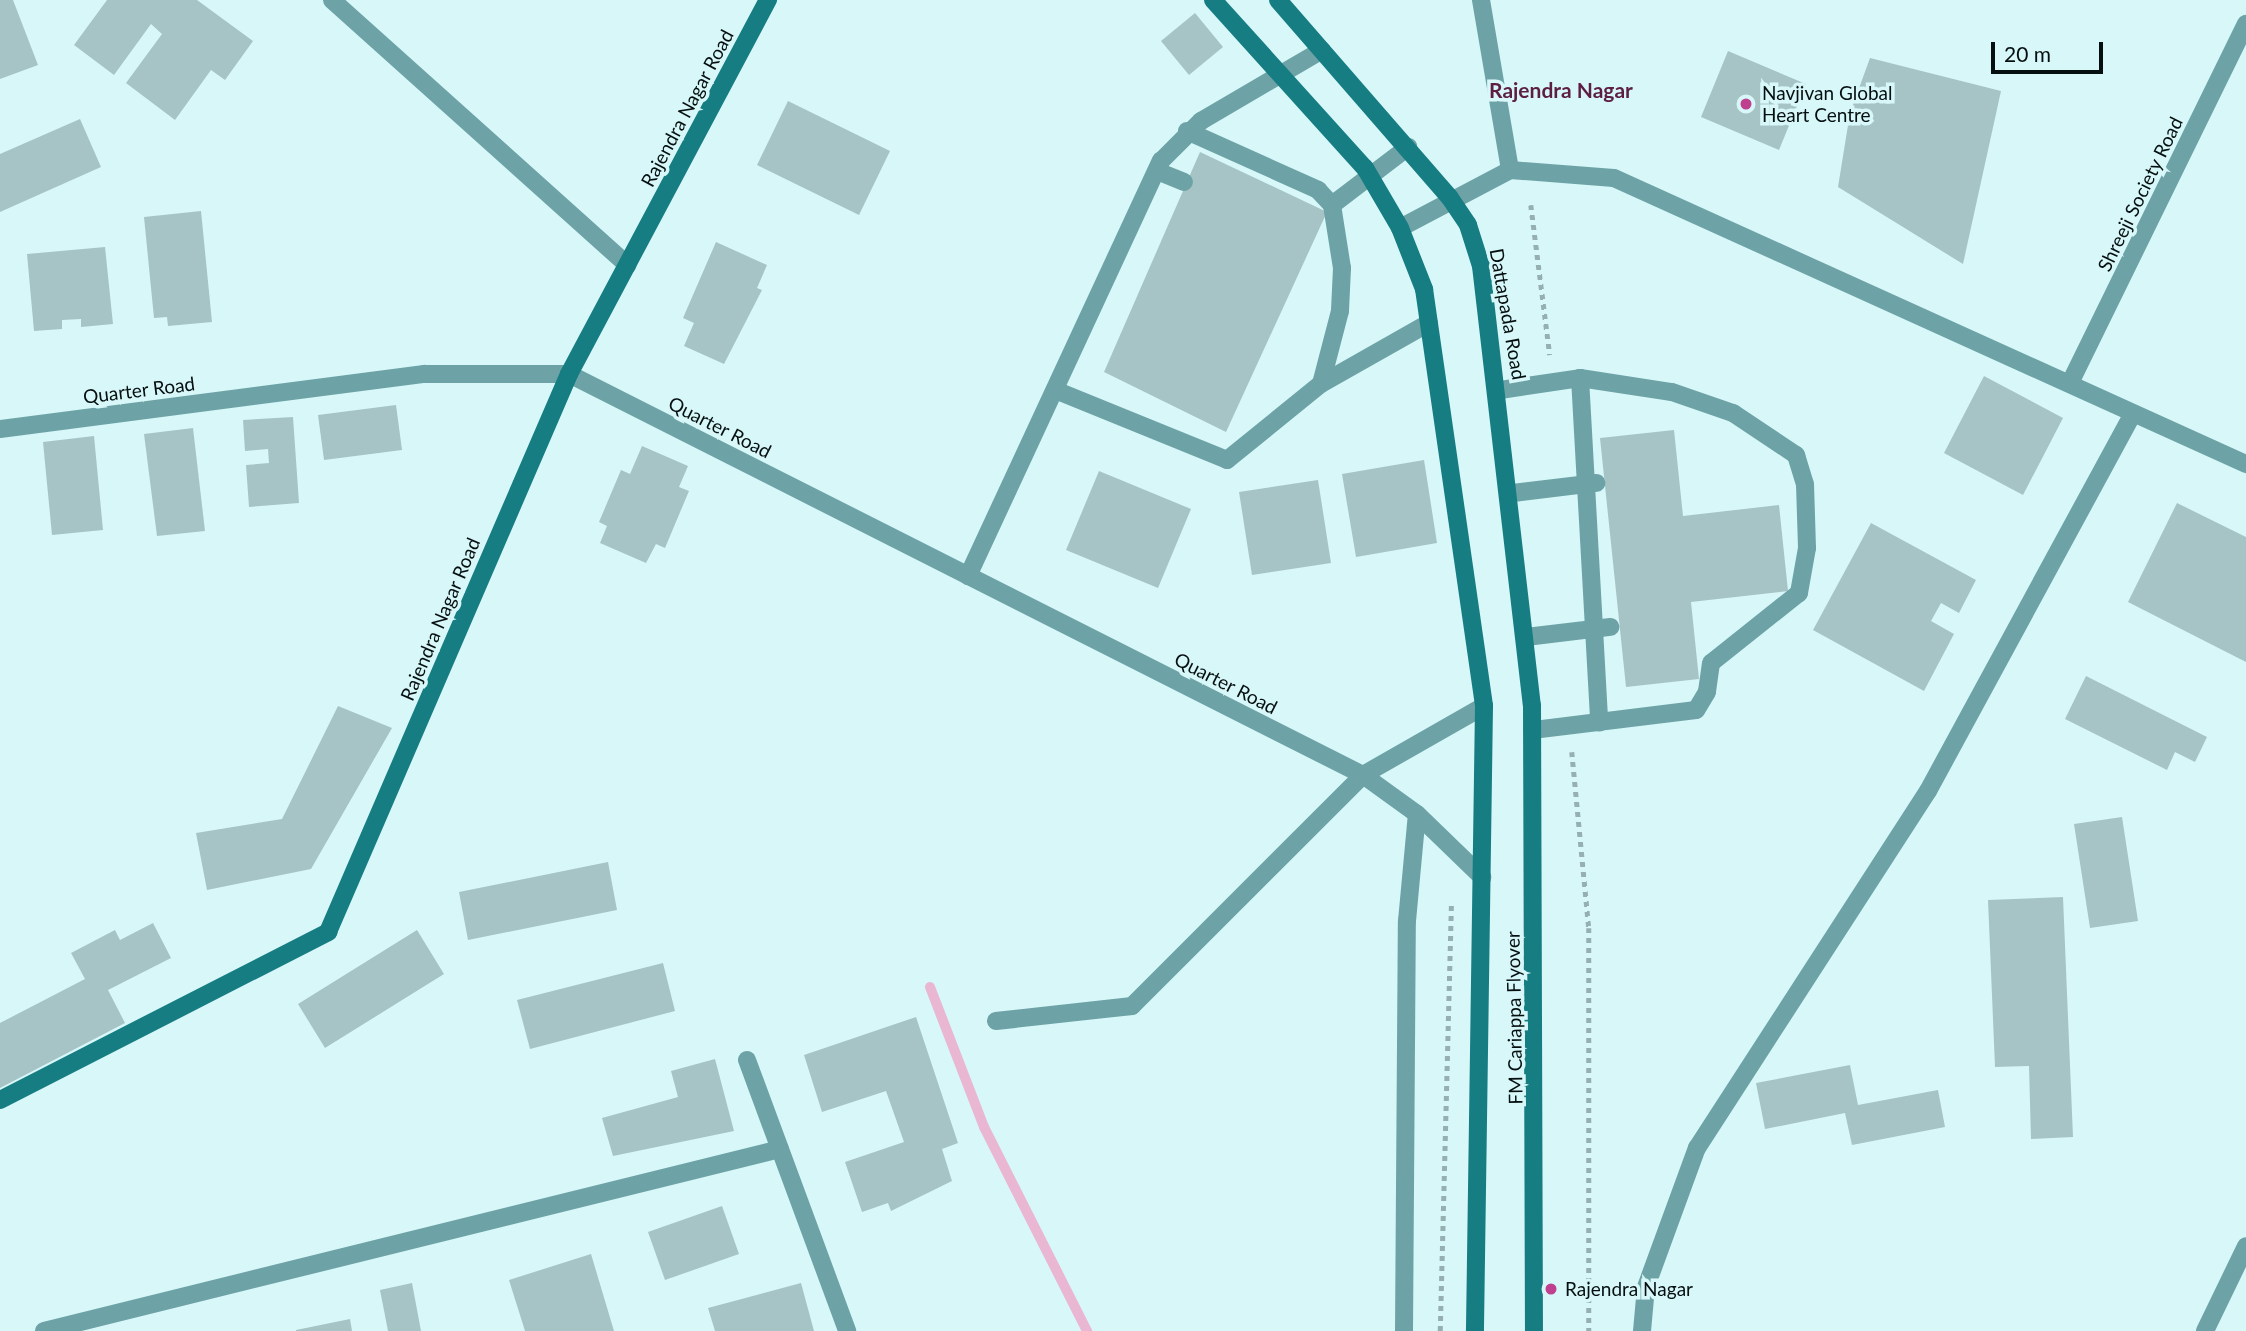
<!DOCTYPE html>
<style>
body{margin:0}
#map{position:relative;width:2246px;height:1331px;overflow:hidden;background:#d8f7f9;font-family:Lato,sans-serif}
div>[style]{position:absolute}
[style*='--x']{left:calc(var(--x)*1px);top:calc(var(--y)*1px);width:calc(var(--w)*1px);rotate:calc(var(--a)*1deg)}
.stream>*{height:10px;margin:-5px;padding:0 5px;transform-origin:5px;border-radius:5px;background:#e9b7d1}
.building>*{inset:0;background:#a6c4c6}
.path>*{height:4.5px;margin-top:-2.25px;transform-origin:0;background:repeating-linear-gradient(90deg,#96afb1 0 5px,transparent 0 10px)}
.lane>*{height:18px;margin:-9px;padding:0 9px;transform-origin:9px;border-radius:9px;background:#6da3a6}
.street>*{height:18px;margin:-9px;padding:0 9px;transform-origin:9px;border-radius:9px;background:#6da3a6}
.secondary>*{height:18px;margin:-9px;padding:0 9px;transform-origin:9px;border-radius:9px;background:#167d83}
.dots>*{width:19px;height:19px;translate:-50% -50%;box-sizing:border-box;border:4px solid #d8f7f9;border-radius:50%}
span{translate:-50% -50%;white-space:nowrap;text-align:center;line-height:1.15;-webkit-text-stroke:7px #d8f7f9;paint-order:stroke}
.poi-label{font-size:19px;color:#050f10}
.left{translate:0 -50%;text-align:left}
.street-label{font-size:19px;color:#050f10}
.neighbourhood-label{font-size:21px;color:#5c1f43;font-weight:700}
.scale{position:absolute;left:1991px;top:42px;width:112px;height:32px;box-sizing:border-box;border:4px solid #050f10;border-top:0;padding-left:9px;font-size:21px;line-height:24px;white-space:nowrap;color:#050f10;-webkit-text-stroke:5px #d8f7f9;paint-order:stroke}
</style>
<div id="map">
<div class="stream">
<i style="--x:930;--y:987;--w:150;--a:68.9"></i>
<i style="--x:984;--y:1127;--w:229;--a:63.2"></i>
</div>
<div class="building">
<i style="clip-path:polygon(0 0,13px 0,38px 65px,0 79px)"></i>
<i style="clip-path:polygon(107px 0,197px 0,253px 41px,225px 80px,211px 70px,175px 120px,126px 83px,162px 34px,151px 24px,114px 75px,74px 45px)"></i>
<i style="clip-path:polygon(1195px 13px,1223px 47px,1189px 75px,1161px 41px)"></i>
<i style="clip-path:polygon(1728px 51px,1806px 84px,1779px 150px,1701px 117px)"></i>
<i style="clip-path:polygon(1870px 58px,2001px 91px,1963px 264px,1838px 187px,1850px 113px)"></i>
<i style="clip-path:polygon(788px 101px,890px 151px,859px 215px,757px 165px)"></i>
<i style="clip-path:polygon(80px 119px,101px 167px,0 212px,0 154px)"></i>
<i style="clip-path:polygon(1200px 152px,1327px 212px,1226px 432px,1104px 372px)"></i>
<i style="clip-path:polygon(201px 211px,212px 322px,168px 326px,167px 317px,154px 318px,144px 217px)"></i>
<i style="clip-path:polygon(716px 242px,767px 265px,757px 288px,762px 290px,724px 364px,684px 346px,694px 323px,683px 318px)"></i>
<i style="clip-path:polygon(105px 247px,113px 324px,81px 327px,81px 319px,62px 320px,62px 329px,34px 331px,27px 254px)"></i>
<i style="clip-path:polygon(1984px 376px,2063px 418px,2023px 495px,1944px 453px)"></i>
<i style="clip-path:polygon(396px 405px,402px 450px,324px 460px,318px 415px)"></i>
<i style="clip-path:polygon(293px 417px,299px 503px,249px 507px,246px 465px,269px 463px,268px 449px,245px 451px,243px 420px)"></i>
<i style="clip-path:polygon(193px 428px,205px 531px,157px 536px,144px 434px)"></i>
<i style="clip-path:polygon(1674px 430px,1683px 516px,1779px 505px,1788px 591px,1691px 602px,1699px 679px,1626px 687px,1600px 438px)"></i>
<i style="clip-path:polygon(94px 436px,103px 530px,52px 535px,43px 442px)"></i>
<i style="clip-path:polygon(642px 446px,688px 466px,679px 487px,689px 491px,665px 548px,656px 544px,646px 563px,600px 543px,607px 526px,599px 522px,621px 470px,630px 474px)"></i>
<i style="clip-path:polygon(1424px 460px,1437px 543px,1356px 557px,1342px 474px)"></i>
<i style="clip-path:polygon(1099px 471px,1191px 509px,1158px 588px,1066px 550px)"></i>
<i style="clip-path:polygon(1318px 480px,1331px 563px,1252px 575px,1239px 492px)"></i>
<i style="clip-path:polygon(2177px 503px,2246px 537px,2246px 662px,2128px 602px)"></i>
<i style="clip-path:polygon(1871px 523px,1976px 580px,1959px 613px,1941px 603px,1931px 621px,1954px 634px,1924px 691px,1813px 630px)"></i>
<i style="clip-path:polygon(2086px 676px,2207px 737px,2195px 762px,2175px 752px,2167px 770px,2065px 719px)"></i>
<i style="clip-path:polygon(338px 706px,392px 728px,311px 869px,207px 890px,196px 833px,282px 819px)"></i>
<i style="clip-path:polygon(2122px 817px,2138px 921px,2090px 928px,2074px 824px)"></i>
<i style="clip-path:polygon(608px 862px,617px 910px,468px 940px,459px 892px)"></i>
<i style="clip-path:polygon(2063px 897px,2073px 1137px,2031px 1139px,2029px 1066px,1995px 1067px,1988px 900px)"></i>
<i style="clip-path:polygon(153px 923px,171px 958px,108px 990px,125px 1023px,0 1088px,0 1023px,85px 979px,71px 953px,115px 930px,120px 940px)"></i>
<i style="clip-path:polygon(417px 930px,444px 974px,325px 1048px,298px 1004px)"></i>
<i style="clip-path:polygon(663px 963px,675px 1011px,530px 1049px,517px 1000px)"></i>
<i style="clip-path:polygon(916px 1017px,958px 1143px,942px 1149px,952px 1181px,891px 1211px,888px 1203px,862px 1212px,845px 1162px,904px 1142px,886px 1091px,822px 1112px,804px 1055px)"></i>
<i style="clip-path:polygon(715px 1059px,734px 1131px,613px 1156px,602px 1118px,678px 1097px,671px 1071px)"></i>
<i style="clip-path:polygon(1850px 1065px,1858px 1105px,1938px 1090px,1945px 1127px,1852px 1145px,1845px 1113px,1765px 1129px,1756px 1083px)"></i>
<i style="clip-path:polygon(722px 1206px,739px 1254px,665px 1280px,648px 1232px)"></i>
<i style="clip-path:polygon(591px 1254px,614px 1331px,525px 1331px,509px 1280px)"></i>
<i style="clip-path:polygon(412px 1283px,421px 1331px,388px 1331px,380px 1290px)"></i>
<i style="clip-path:polygon(801px 1283px,814px 1331px,715px 1331px,708px 1308px)"></i>
<i style="clip-path:polygon(350px 1319px,352px 1331px,296px 1331px,296px 1330px)"></i>
</div>
<div class="path">
<i style="--x:1531;--y:205;--w:151;--a:82.8"></i>
<i style="--x:1572;--y:752;--w:177;--a:84.5"></i>
<i style="--x:1589;--y:928;--w:403;--a:90"></i>
<i style="--x:1440;--y:1331;--w:429;--a:-88.5"></i>
</div>
<div class="lane">
<i style="--x:2205;--y:1331;--w:94;--a:-64.2"></i>
</div>
<div class="street">
<i style="--x:332;--y:0;--w:397;--a:41.9"></i>
<i style="--x:1481;--y:0;--w:172;--a:80.3"></i>
<i style="--x:1187;--y:131;--w:144;--a:24.2"></i>
<i style="--x:1318;--y:190;--w:21;--a:47"></i>
<i style="--x:1332;--y:205;--w:64;--a:81"></i>
<i style="--x:1342;--y:268;--w:43;--a:92.7"></i>
<i style="--x:1340;--y:311;--w:75;--a:104.6"></i>
<i style="--x:1157;--y:171;--w:29;--a:22"></i>
<i style="--x:1332;--y:205;--w:96;--a:-37.3"></i>
<i style="--x:1400;--y:228;--w:124;--a:-27.8"></i>
<i style="--x:1510;--y:170;--w:104;--a:4.4"></i>
<i style="--x:1614;--y:178;--w:694;--a:24.35"></i>
<i style="--x:1580;--y:378;--w:345;--a:86.8"></i>
<i style="--x:2070;--y:383;--w:400;--a:-63.9"></i>
<i style="--x:1055;--y:390;--w:186;--a:22.1"></i>
<i style="--x:1227;--y:460;--w:121;--a:-39"></i>
<i style="--x:1321;--y:384;--w:124;--a:-29.5"></i>
<i style="--x:1500;--y:390;--w:81;--a:-8.5"></i>
<i style="--x:1580;--y:378;--w:93;--a:8.7"></i>
<i style="--x:1672;--y:392;--w:65;--a:19"></i>
<i style="--x:1733;--y:413;--w:76;--a:33.7"></i>
<i style="--x:1796;--y:455;--w:30;--a:73"></i>
<i style="--x:1805;--y:484;--w:64;--a:88.2"></i>
<i style="--x:1807;--y:548;--w:46;--a:100.1"></i>
<i style="--x:1799;--y:593;--w:112;--a:141.5"></i>
<i style="--x:1711;--y:663;--w:29;--a:98"></i>
<i style="--x:1707;--y:692;--w:21;--a:121"></i>
<i style="--x:1696;--y:710;--w:165;--a:173"></i>
<i style="--x:0;--y:429;--w:428;--a:-7.4"></i>
<i style="--x:424;--y:374;--w:145;--a:0"></i>
<i style="--x:569;--y:374;--w:890;--a:26.8"></i>
<i style="--x:1363;--y:775;--w:67;--a:35.8"></i>
<i style="--x:1417;--y:814;--w:91;--a:44.1"></i>
<i style="--x:1513;--y:493;--w:84;--a:-6.9"></i>
<i style="--x:968;--y:576;--w:458;--a:-65.1"></i>
<i style="--x:1161;--y:161;--w:57;--a:-45"></i>
<i style="--x:1201;--y:121;--w:140;--a:-30.4"></i>
<i style="--x:1526;--y:637;--w:85;--a:-6.8"></i>
<i style="--x:996;--y:1021;--w:137;--a:-6.3"></i>
<i style="--x:1132;--y:1006;--w:327;--a:-45"></i>
<i style="--x:1363;--y:775;--w:139;--a:-29.7"></i>
<i style="--x:747;--y:1060;--w:289;--a:69.7"></i>
<i style="--x:44;--y:1331;--w:758;--a:-13.89"></i>
<i style="--x:1404;--y:1331;--w:410;--a:-89.6"></i>
<i style="--x:1407;--y:921;--w:107;--a:-84.7"></i>
<i style="--x:1642;--y:1331;--w:44;--a:-84.8"></i>
<i style="--x:1646;--y:1287;--w:148;--a:-69.9"></i>
<i style="--x:1697;--y:1148;--w:425;--a:-57.1"></i>
<i style="--x:1928;--y:791;--w:427;--a:-61.5"></i>
</div>
<div class="secondary">
<i style="--x:1213;--y:0;--w:227;--a:47.9"></i>
<i style="--x:1365;--y:168;--w:69;--a:59.7"></i>
<i style="--x:1400;--y:228;--w:66;--a:68.5"></i>
<i style="--x:1424;--y:289;--w:421;--a:81.8"></i>
<i style="--x:1484;--y:706;--w:625;--a:90.83"></i>
<i style="--x:1278;--y:0;--w:262;--a:49"></i>
<i style="--x:1450;--y:198;--w:32;--a:56"></i>
<i style="--x:1468;--y:225;--w:43;--a:72.4"></i>
<i style="--x:1481;--y:266;--w:442;--a:83.4"></i>
<i style="--x:1532;--y:705;--w:626;--a:89.82"></i>
<i style="--x:0;--y:1100;--w:369;--a:-27.1"></i>
<i style="--x:328;--y:932;--w:608;--a:-66.64"></i>
<i style="--x:569;--y:374;--w:424;--a:-62"></i>
</div>
<div class="dots">
<i style="left:1746px;top:104px;background:#bf408e"></i>
<i style="left:1551px;top:1289px;background:#bf408e"></i>
</div>
<div class="poi-label">
<span class="left" style="left:1762px;top:104px">Navjivan Global<br>Heart Centre</span>
<span class="left" style="left:1565px;top:1289px">Rajendra Nagar</span>
</div>
<div class="street-label">
<span style="left:687px;top:108px;rotate:-62deg">Rajendra Nagar Road</span>
<span style="left:2140px;top:194px;rotate:-64deg">Shreeji Society Road</span>
<span style="left:1508px;top:314px;rotate:80deg">Dattapada Road</span>
<span style="left:139px;top:390px;rotate:-7deg">Quarter Road</span>
<span style="left:720px;top:427px;rotate:27deg">Quarter Road</span>
<span style="left:440px;top:619px;rotate:-67deg">Rajendra Nagar Road</span>
<span style="left:1226px;top:683px;rotate:27deg">Quarter Road</span>
<span style="left:1514px;top:1018px;rotate:-91deg">FM Cariappa Flyover</span>
</div>
<div class="neighbourhood-label">
<span style="left:1561px;top:90px">Rajendra Nagar</span>
</div>
<div class="scale">20 m</div>
</div>
